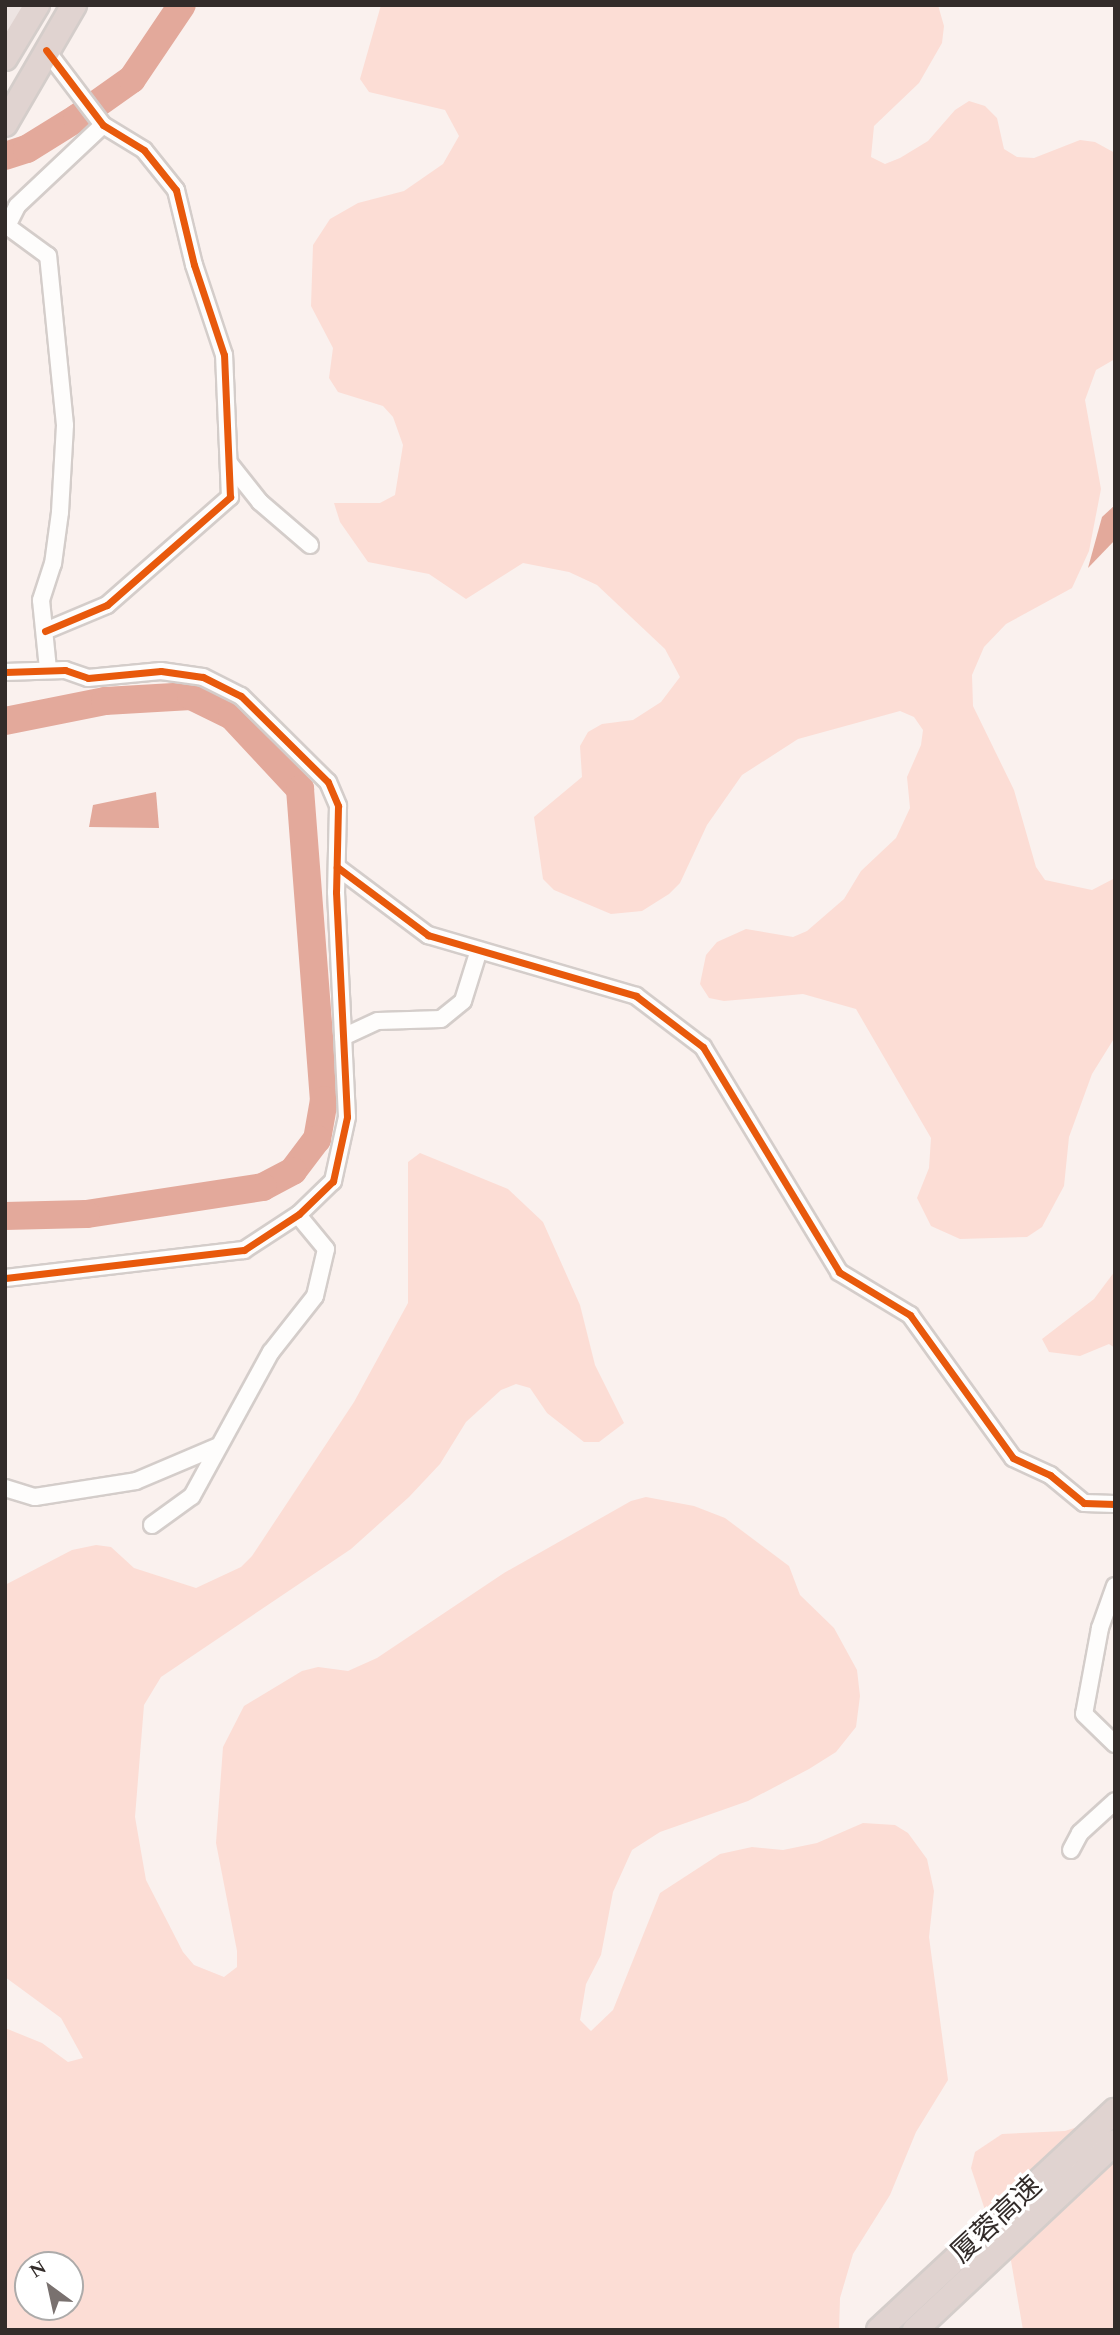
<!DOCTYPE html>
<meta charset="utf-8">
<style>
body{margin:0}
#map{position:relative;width:1120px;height:2335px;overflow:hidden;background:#faf1ee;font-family:Spectral,"Noto Sans SC",serif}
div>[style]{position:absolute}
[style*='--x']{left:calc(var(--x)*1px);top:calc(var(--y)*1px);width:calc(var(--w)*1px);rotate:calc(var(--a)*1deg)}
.green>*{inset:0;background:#fcddd5}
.water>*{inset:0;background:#e3a99b}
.river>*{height:28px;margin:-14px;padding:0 14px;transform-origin:14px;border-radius:14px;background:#e3a99b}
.roads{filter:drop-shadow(2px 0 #d4cdca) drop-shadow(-2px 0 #d4cdca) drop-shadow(0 2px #d4cdca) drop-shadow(0 -2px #d4cdca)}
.minor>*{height:16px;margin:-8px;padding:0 8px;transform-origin:8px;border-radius:8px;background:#fefdfc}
.major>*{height:21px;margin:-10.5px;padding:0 10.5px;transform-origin:10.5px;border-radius:10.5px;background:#ede4e2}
.highway>*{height:24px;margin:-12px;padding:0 12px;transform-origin:12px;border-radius:12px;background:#e0d3d0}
.cycleway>*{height:7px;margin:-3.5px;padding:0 3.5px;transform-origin:3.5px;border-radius:3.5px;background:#e8590c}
span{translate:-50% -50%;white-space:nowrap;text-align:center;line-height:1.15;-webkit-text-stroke:7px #fff;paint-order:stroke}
.street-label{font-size:28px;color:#332c2a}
.frame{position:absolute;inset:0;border:7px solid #332c2a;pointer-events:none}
.north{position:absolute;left:14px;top:2251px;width:70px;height:70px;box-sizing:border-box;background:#fff;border:2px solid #adabaa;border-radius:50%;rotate:327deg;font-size:19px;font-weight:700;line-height:28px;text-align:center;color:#332c2a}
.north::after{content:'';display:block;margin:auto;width:24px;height:32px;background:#79716f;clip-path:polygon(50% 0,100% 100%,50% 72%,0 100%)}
</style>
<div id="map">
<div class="green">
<i style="clip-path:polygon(381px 5px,938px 5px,944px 26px,942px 43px,919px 83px,874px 126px,871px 157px,885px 164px,900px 158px,928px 141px,955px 110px,969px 101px,985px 106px,997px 118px,1004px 149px,1017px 157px,1034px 158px,1080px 140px,1095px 142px,1115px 153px,1115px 359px,1096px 370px,1085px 400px,1101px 489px,1089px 551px,1072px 588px,1006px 624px,984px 647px,972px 675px,973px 706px,1014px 790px,1036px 867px,1045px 880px,1092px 890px,1115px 878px,1115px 1037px,1092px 1074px,1069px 1137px,1064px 1186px,1042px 1227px,1027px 1237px,960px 1239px,931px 1226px,917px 1198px,929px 1168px,931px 1138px,856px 1009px,803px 994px,724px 1001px,709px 998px,700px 984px,706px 955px,717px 942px,746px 929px,793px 937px,807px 931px,844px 899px,861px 871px,896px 838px,910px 808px,907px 777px,921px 745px,923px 730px,914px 717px,900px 711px,798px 739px,742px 775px,707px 825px,680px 883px,669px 894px,642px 911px,611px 914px,554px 890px,543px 879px,534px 817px,582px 777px,580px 746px,588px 732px,602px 724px,633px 720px,661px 702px,680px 677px,665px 649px,597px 585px,569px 572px,523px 563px,466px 599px,429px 574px,368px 562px,340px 522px,334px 503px,380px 503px,395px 495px,403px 445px,393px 417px,383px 406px,338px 392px,329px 378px,333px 348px,311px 306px,313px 245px,330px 219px,358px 203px,404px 191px,443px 164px,459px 136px,445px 110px,369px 92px,360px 79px)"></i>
<i style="clip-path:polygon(evenodd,420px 1153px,508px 1189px,543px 1222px,580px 1305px,595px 1365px,624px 1423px,599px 1442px,584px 1442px,547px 1413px,530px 1388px,516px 1384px,501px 1390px,466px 1422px,440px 1464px,409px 1497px,351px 1549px,161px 1677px,144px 1705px,135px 1817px,146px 1880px,183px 1952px,194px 1965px,224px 1977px,237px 1967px,237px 1951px,216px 1843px,223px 1747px,244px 1706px,302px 1671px,318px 1667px,348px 1671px,377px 1658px,504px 1573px,631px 1501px,646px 1497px,694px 1506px,725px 1518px,789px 1566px,800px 1595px,834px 1628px,857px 1670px,860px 1696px,856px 1727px,836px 1752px,809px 1769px,748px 1801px,660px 1832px,632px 1850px,613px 1892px,601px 1955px,586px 1984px,580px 2020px,591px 2031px,613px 2010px,660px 1893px,720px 1854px,752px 1847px,783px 1850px,817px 1843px,863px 1823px,895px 1825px,908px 1833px,927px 1859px,934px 1891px,929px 1937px,948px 2080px,916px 2132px,890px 2195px,853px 2254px,840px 2298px,839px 2330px,5px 2330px,5px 2028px,42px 2043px,68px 2062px,83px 2058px,61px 2018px,5px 1977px,5px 1585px,72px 1550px,96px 1545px,111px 1547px,134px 1568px,196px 1588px,241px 1567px,252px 1556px,354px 1402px,408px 1303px,408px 1162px,420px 1153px,28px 2265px,70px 2265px,70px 2307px,28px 2307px,28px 2265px)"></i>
<i style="clip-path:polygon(1115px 1271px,1115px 1348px,1109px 1344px,1080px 1356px,1049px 1352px,1042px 1339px,1094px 1299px)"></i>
<i style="clip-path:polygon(1115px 2115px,1115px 2330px,1023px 2330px,1010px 2255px,986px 2213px,971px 2168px,975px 2152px,1002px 2134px,1065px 2131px)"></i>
</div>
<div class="water">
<i style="clip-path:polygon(1115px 505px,1115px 540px,1088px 568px,1102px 517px)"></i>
<i style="clip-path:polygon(156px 792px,159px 828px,89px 827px,93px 805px)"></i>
</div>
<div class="river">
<i style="--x:5;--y:156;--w:23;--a:-18"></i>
<i style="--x:27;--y:149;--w:59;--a:-31.8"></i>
<i style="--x:77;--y:118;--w:67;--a:-35.3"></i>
<i style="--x:132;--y:79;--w:89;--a:-56"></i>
<i style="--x:5;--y:721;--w:102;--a:-11.3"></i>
<i style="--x:105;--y:701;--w:86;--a:-3.3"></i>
<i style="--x:191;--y:696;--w:46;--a:26"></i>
<i style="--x:232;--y:716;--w:100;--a:47"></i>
<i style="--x:300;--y:789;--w:312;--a:85.6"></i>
<i style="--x:324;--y:1100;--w:40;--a:100"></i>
<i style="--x:317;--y:1139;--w:40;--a:127"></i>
<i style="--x:293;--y:1171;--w:34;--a:152"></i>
<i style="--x:263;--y:1187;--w:179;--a:171.3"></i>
<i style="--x:86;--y:1214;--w:81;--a:178.6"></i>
</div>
<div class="roads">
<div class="minor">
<i style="--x:229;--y:463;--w:50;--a:51.5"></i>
<i style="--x:260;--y:502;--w:66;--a:40.7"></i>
<i style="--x:45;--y:631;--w:67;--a:-22.8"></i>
<i style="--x:107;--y:605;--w:164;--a:-41.3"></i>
<i style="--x:230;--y:497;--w:142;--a:-92.4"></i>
<i style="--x:224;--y:355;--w:95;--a:-108.4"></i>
<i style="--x:194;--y:265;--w:77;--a:-103.5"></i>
<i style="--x:176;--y:190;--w:51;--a:-128.7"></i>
<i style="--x:144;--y:150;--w:48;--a:-148.6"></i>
<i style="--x:103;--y:125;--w:94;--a:-127.2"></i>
<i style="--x:48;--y:669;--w:69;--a:-95.8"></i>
<i style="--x:41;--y:600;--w:38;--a:-72"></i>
<i style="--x:53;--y:564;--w:52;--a:-82.3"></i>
<i style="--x:60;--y:512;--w:87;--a:-86.7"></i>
<i style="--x:65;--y:425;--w:170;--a:-95.7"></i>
<i style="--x:48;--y:256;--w:51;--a:-143.8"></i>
<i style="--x:7;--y:226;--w:22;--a:-63"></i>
<i style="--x:17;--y:206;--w:118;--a:-43.3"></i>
<i style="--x:5;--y:672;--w:60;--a:-1.9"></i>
<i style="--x:65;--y:670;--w:24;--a:19"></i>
<i style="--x:88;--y:678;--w:73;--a:-5.5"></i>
<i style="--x:161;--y:671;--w:42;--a:8.1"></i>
<i style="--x:203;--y:677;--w:42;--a:26.6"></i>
<i style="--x:241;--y:696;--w:122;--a:44.7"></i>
<i style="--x:328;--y:782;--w:26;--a:67"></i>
<i style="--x:338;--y:806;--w:86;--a:91.3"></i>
<i style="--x:336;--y:892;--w:225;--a:87.2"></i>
<i style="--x:347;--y:1117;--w:66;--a:102.3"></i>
<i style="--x:333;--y:1181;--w:47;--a:135.9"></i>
<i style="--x:299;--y:1214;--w:66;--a:146.8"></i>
<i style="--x:244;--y:1250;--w:241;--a:173.3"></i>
<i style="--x:337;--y:867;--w:114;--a:36.8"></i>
<i style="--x:428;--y:935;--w:217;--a:16.3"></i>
<i style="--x:636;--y:996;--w:84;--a:37.3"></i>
<i style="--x:703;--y:1047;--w:263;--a:58.8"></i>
<i style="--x:839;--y:1272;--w:83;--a:31.2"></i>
<i style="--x:910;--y:1315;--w:176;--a:54.2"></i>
<i style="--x:1013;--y:1458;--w:41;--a:24.7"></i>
<i style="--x:1050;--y:1475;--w:44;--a:39.5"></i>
<i style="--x:1084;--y:1503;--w:31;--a:2"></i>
<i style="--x:343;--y:1037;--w:38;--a:-25"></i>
<i style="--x:378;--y:1021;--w:63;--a:-1.8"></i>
<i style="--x:441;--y:1019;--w:28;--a:-39"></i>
<i style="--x:463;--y:1001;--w:53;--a:-72.6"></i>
<i style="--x:5;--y:1488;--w:31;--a:17"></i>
<i style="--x:35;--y:1497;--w:102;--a:-9"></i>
<i style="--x:136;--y:1481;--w:90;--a:-22.9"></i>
<i style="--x:152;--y:1525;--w:49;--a:-35.9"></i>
<i style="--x:192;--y:1496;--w:164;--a:-61.3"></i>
<i style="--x:271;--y:1352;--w:71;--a:-51.8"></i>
<i style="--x:315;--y:1296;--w:48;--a:-76.8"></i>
<i style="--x:326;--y:1249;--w:44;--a:-129.5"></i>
<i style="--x:1115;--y:1586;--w:45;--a:109.7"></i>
<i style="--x:1100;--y:1628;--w:87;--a:100.5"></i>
<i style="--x:1084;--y:1714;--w:43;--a:44.1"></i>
<i style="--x:1071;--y:1850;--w:19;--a:-62"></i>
<i style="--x:1080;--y:1833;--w:47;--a:-42.4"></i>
</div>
<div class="major">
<i style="--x:7;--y:52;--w:48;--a:-81.5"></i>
</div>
<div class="highway">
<i style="--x:5;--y:58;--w:62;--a:-58.9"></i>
<i style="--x:5;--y:124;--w:138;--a:-59.9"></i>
<i style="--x:879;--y:2330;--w:322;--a:-42.9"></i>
<i style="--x:915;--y:2330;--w:274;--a:-43.2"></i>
</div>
</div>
<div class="cycleway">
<i style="--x:45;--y:631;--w:67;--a:-22.8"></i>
<i style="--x:107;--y:605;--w:164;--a:-41.3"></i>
<i style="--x:230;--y:497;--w:142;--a:-92.4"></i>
<i style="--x:224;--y:355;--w:95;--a:-108.4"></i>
<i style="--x:194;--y:265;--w:77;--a:-103.5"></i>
<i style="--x:176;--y:190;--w:51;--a:-128.7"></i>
<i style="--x:144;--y:150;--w:48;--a:-148.6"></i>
<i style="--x:103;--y:125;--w:94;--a:-127.2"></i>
<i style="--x:5;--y:672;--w:60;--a:-1.9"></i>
<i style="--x:65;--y:670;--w:24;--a:19"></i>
<i style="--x:88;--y:678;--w:73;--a:-5.5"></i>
<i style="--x:161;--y:671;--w:42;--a:8.1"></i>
<i style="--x:203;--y:677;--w:42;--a:26.6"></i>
<i style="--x:241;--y:696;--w:122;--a:44.7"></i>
<i style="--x:328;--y:782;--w:26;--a:67"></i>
<i style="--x:338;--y:806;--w:86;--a:91.3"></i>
<i style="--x:336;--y:892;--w:225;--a:87.2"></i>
<i style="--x:347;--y:1117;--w:66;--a:102.3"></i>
<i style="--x:333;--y:1181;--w:47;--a:135.9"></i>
<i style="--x:299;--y:1214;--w:66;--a:146.8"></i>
<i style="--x:244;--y:1250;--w:241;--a:173.3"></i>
<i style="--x:337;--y:867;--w:114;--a:36.8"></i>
<i style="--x:428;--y:935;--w:217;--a:16.3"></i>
<i style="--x:636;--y:996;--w:84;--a:37.3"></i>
<i style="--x:703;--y:1047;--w:263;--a:58.8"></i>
<i style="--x:839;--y:1272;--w:83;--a:31.2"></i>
<i style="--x:910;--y:1315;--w:176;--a:54.2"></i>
<i style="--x:1013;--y:1458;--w:41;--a:24.7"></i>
<i style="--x:1050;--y:1475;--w:44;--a:39.5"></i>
<i style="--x:1084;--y:1503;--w:31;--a:2"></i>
</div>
<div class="street-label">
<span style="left:997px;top:2220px;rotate:-43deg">厦蓉高速</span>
</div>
<div class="frame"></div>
<div class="north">N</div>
</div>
